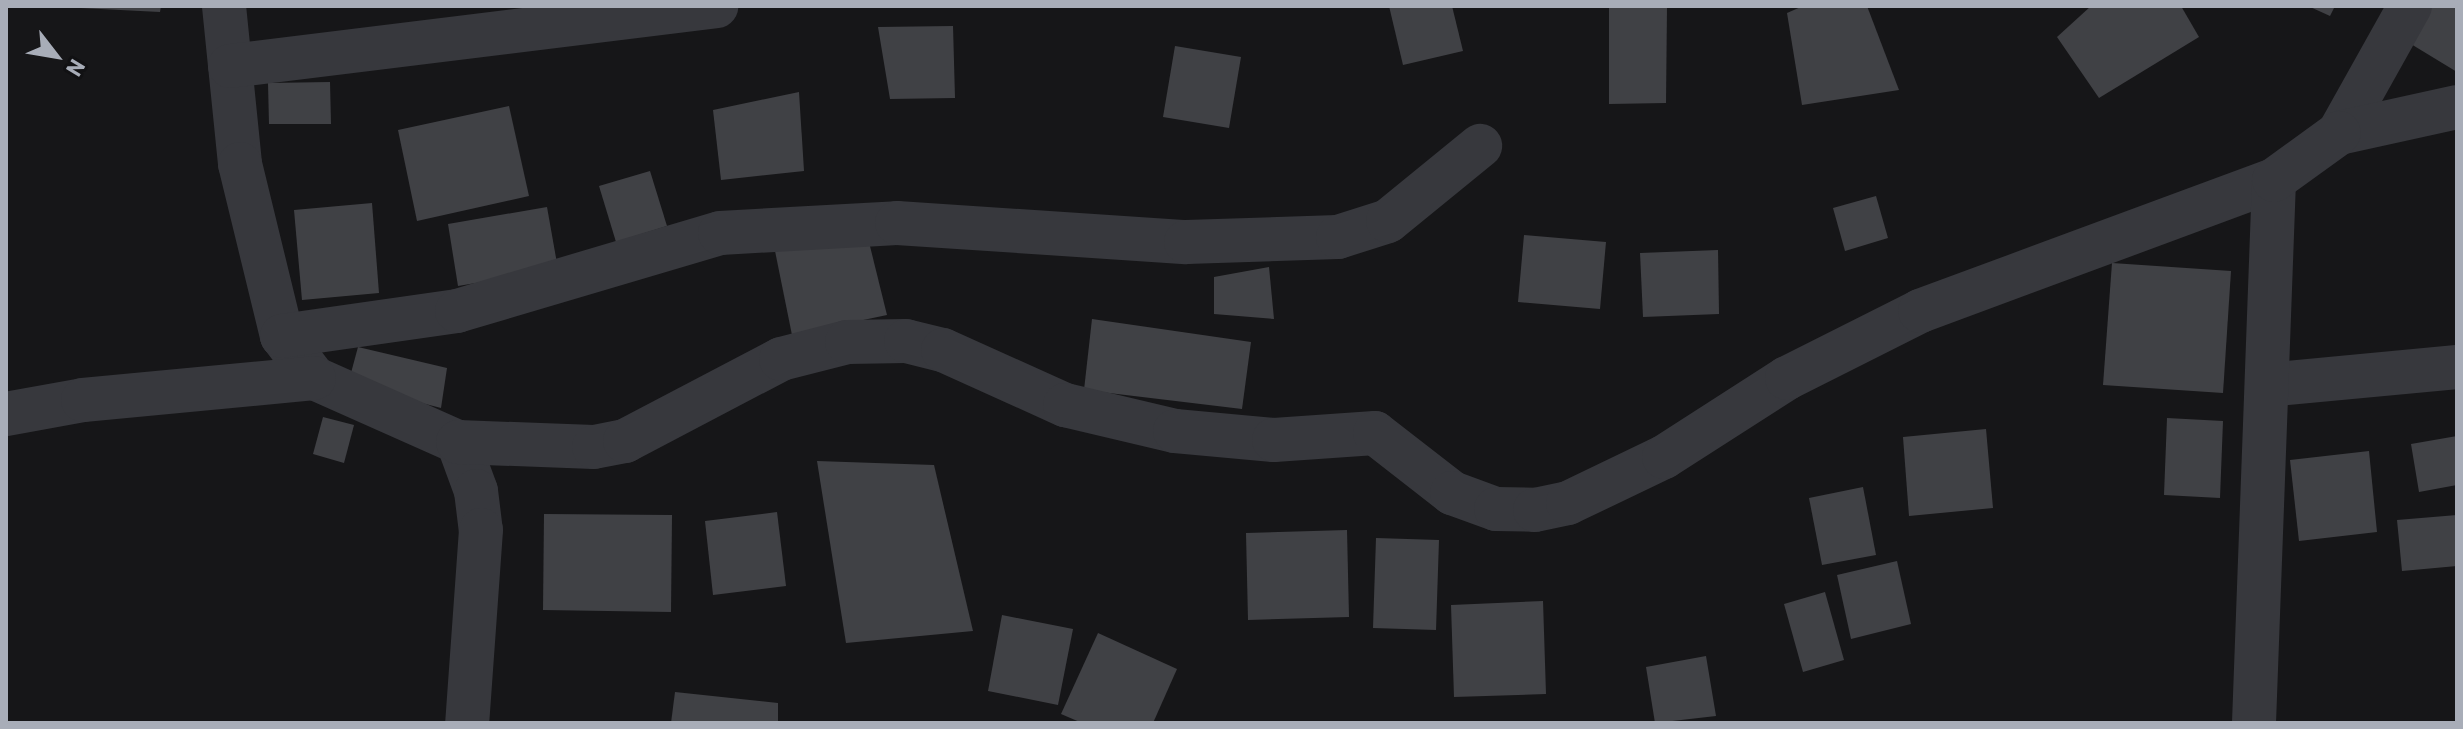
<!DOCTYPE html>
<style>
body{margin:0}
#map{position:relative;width:2463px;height:729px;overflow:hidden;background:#161618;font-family:Barlow,sans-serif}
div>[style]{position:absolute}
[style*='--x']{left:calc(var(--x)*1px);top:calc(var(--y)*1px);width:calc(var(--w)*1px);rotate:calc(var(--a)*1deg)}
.building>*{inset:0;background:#404145}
.minor>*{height:44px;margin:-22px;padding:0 22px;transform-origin:22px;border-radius:22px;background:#37383d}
span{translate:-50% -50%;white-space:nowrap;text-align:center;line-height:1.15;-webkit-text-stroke:7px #111113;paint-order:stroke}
.frame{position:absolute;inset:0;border:8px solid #a8adb8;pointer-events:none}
.north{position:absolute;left:16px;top:16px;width:80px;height:80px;-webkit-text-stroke:6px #111113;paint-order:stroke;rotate:121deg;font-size:22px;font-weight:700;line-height:32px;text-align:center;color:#a8adb8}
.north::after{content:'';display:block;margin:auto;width:28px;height:36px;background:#a8adb8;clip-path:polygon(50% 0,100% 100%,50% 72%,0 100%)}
</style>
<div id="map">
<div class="building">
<i style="clip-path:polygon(41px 6px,161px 6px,160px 12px)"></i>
<i style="clip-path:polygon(1389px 6px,1452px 6px,1463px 51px,1403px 65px)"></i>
<i style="clip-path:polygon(1609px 6px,1667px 6px,1666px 103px,1609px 104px)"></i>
<i style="clip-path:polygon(1803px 6px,1867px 6px,1899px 90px,1802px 105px,1787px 13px)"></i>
<i style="clip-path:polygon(2091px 6px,2181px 6px,2199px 37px,2099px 98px,2057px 37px)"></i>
<i style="clip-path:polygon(2308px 6px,2335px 6px,2330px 16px)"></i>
<i style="clip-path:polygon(2428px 6px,2457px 6px,2457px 72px,2406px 41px)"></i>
<i style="clip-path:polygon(953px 26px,955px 98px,890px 99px,878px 27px)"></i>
<i style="clip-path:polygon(1175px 46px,1241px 57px,1229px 128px,1163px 117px)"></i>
<i style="clip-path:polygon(330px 82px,331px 124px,269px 124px,268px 83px)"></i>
<i style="clip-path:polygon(799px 92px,804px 171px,721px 180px,713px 110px)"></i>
<i style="clip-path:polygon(509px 106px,529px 196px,417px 221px,398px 130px)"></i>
<i style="clip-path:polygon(650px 171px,667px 226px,616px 242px,599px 186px)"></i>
<i style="clip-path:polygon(1876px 196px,1888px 238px,1845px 251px,1833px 208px)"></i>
<i style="clip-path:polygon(372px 203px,379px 293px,302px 300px,294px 210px)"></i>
<i style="clip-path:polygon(547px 207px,558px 269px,458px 286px,448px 224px)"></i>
<i style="clip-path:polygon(866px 230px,887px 315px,792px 335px,774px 246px)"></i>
<i style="clip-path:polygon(1524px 235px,1606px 242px,1600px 309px,1518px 302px)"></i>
<i style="clip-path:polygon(1718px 250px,1719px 314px,1643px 317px,1640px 253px)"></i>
<i style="clip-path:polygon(2112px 263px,2231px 271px,2223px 393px,2103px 385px)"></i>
<i style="clip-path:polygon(1269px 267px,1274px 319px,1214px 314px,1214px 277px)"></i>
<i style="clip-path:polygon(1092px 319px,1251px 342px,1242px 409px,1084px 390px)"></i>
<i style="clip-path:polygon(358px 347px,447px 368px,441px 408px,348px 384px)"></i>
<i style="clip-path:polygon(323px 417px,354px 425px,344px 463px,313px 454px)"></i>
<i style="clip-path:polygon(2167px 418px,2223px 421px,2220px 498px,2164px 495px)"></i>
<i style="clip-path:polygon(1986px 429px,1993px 508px,1909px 516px,1903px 437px)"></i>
<i style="clip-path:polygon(2457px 436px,2457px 485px,2419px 492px,2411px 444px)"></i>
<i style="clip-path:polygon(2369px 451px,2377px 532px,2299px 541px,2290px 460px)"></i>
<i style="clip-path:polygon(817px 461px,934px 465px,973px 631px,846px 643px)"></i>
<i style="clip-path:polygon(1863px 487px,1876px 555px,1822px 565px,1809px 498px)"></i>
<i style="clip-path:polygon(777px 512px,786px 586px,713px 595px,705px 521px)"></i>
<i style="clip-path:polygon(544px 514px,672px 515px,671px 612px,543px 610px)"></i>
<i style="clip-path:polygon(2457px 515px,2457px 566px,2402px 571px,2397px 520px)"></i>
<i style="clip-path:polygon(1347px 530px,1349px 617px,1248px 620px,1246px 533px)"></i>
<i style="clip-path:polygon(1376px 538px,1439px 540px,1436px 630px,1373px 628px)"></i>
<i style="clip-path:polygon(1897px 561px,1911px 624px,1851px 639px,1837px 575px)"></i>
<i style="clip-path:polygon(1825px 592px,1844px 660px,1803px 672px,1784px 604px)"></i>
<i style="clip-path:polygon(1543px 601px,1546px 694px,1454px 697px,1451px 605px)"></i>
<i style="clip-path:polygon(1002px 615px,1073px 629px,1058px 705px,988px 691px)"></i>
<i style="clip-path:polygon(1098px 633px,1177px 669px,1153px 723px,1082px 723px,1061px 714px)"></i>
<i style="clip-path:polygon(1706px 656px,1716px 716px,1655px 723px,1646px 667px)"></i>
<i style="clip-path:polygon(675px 692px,778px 703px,778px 723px,671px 723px)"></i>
</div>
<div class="minor">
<i style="--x:224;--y:6;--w:159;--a:84.2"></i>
<i style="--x:240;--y:164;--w:177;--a:76.3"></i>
<i style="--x:282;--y:336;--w:53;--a:52.7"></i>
<i style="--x:314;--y:378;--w:158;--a:24"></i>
<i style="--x:458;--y:442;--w:52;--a:69.8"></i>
<i style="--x:476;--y:491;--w:39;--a:83"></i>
<i style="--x:481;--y:530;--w:194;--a:94.1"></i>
<i style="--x:2410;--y:6;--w:145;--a:119.2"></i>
<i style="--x:2339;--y:133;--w:121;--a:-12.4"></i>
<i style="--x:230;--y:66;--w:490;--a:-7"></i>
<i style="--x:282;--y:336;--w:177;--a:-8.1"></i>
<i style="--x:457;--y:311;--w:274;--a:-16.5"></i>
<i style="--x:720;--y:233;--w:177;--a:-3.2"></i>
<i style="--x:897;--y:223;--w:290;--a:3.8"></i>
<i style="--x:1186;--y:242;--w:152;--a:-1.9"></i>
<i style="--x:1338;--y:237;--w:52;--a:-17.7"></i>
<i style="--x:1388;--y:221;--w:119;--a:-39.2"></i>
<i style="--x:2267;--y:385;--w:191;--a:-5.4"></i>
<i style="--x:6;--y:414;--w:78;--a:-10.3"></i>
<i style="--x:83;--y:400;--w:232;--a:-5.4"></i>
<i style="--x:458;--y:442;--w:136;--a:2.1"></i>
<i style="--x:594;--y:447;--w:32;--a:-11"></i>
<i style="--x:625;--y:441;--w:176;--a:-27.7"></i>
<i style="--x:781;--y:359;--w:68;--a:-14.4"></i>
<i style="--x:847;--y:342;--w:59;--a:-1"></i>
<i style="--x:906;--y:341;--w:38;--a:14"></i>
<i style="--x:943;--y:350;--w:134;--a:24.3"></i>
<i style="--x:1065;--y:405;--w:113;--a:13.3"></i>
<i style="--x:1175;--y:431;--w:99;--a:5.2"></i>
<i style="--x:1274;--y:440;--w:101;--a:-4"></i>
<i style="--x:1375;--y:433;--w:98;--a:37.9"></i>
<i style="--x:1452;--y:493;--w:47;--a:20"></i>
<i style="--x:1496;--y:509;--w:39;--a:1"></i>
<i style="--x:1535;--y:510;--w:34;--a:-12"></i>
<i style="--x:1568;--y:503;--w:106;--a:-25.6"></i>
<i style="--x:1664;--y:457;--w:146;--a:-32.7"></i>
<i style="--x:1787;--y:378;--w:149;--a:-26.7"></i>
<i style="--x:1920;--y:311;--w:377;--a:-20.3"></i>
<i style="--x:2254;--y:723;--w:543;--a:-87.89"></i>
<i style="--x:2274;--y:180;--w:80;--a:-35.9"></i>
</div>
<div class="frame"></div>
<div class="north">N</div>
</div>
